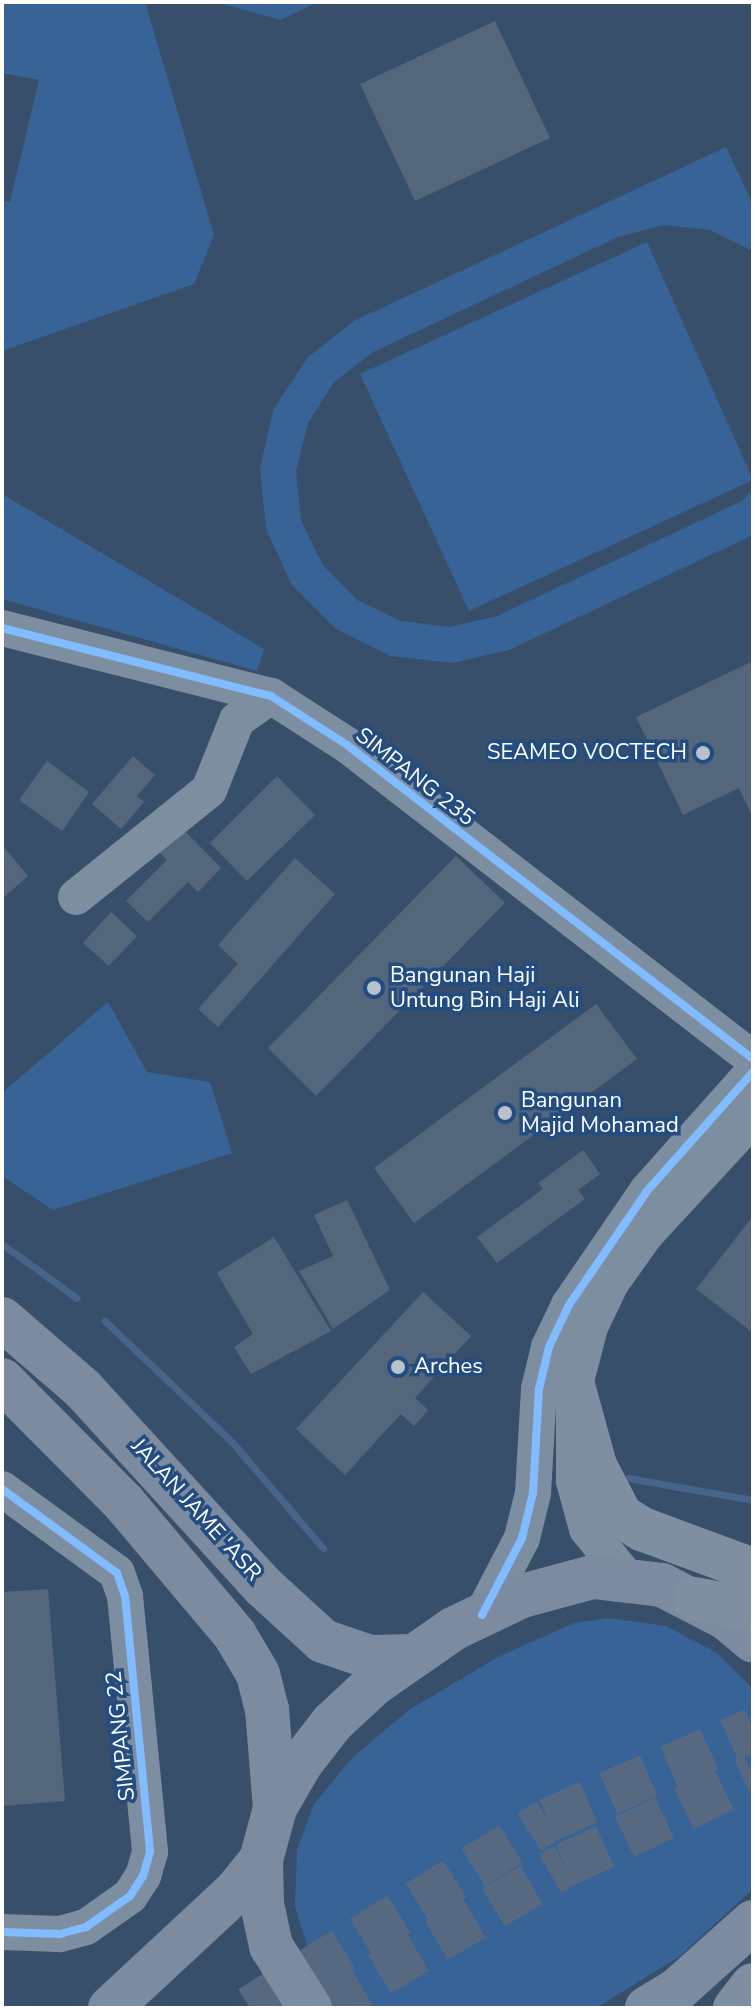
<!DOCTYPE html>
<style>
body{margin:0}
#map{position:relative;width:755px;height:2010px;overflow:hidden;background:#384f6b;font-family:"Nunito Sans",sans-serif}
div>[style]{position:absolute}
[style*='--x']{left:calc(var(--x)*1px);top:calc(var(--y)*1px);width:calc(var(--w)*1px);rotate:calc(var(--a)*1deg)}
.green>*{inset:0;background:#376397}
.stream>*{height:7px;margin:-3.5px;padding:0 3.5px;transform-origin:3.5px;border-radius:3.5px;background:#47658a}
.building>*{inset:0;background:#54667c}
.highway-tunnel>*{height:44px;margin-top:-22px;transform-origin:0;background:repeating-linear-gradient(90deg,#566981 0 44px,transparent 0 66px)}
.minor>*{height:36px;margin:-18px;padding:0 18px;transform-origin:18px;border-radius:18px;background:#7e8ea1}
.major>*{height:44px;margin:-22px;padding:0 22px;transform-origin:22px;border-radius:22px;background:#7c8ba0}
.highway>*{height:44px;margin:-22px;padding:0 22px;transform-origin:22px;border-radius:22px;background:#7f8fa1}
.cycleway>*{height:8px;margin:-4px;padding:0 4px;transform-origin:4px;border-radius:4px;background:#80bcff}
.dots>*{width:22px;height:22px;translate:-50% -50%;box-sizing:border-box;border:4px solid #234c80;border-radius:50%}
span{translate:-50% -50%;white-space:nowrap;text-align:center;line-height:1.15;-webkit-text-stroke:7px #234c80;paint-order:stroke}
.poi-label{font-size:22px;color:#fff}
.right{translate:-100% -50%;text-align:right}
.left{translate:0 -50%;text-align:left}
.street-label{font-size:22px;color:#fff}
.frame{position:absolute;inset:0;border:4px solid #fff;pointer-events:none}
</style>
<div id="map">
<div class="green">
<i style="clip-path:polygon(2px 2px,145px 2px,214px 235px,194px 284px,2px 351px,2px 201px,10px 202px,39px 80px,2px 73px)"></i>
<i style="clip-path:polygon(216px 2px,318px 2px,280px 20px)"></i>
<i style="clip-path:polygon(726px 147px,753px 205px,753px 251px,710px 230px,663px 225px,618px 237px,373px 352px,334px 382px,308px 423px,296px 471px,301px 520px,322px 564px,357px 600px,401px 621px,450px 627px,497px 616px,742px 501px,753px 490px,753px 535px,509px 650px,452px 663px,391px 656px,336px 629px,292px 585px,266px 529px,260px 468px,274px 408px,308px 357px,354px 321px)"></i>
<i style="clip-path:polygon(647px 242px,753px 480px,469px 611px,360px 374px)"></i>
<i style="clip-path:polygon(2px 494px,264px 649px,257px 671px,2px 599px)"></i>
<i style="clip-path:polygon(108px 1002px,147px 1072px,210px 1082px,232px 1153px,53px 1210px,2px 1176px,2px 1093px)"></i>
<i style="clip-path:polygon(608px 1618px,666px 1626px,717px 1653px,753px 1689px,753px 1889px,679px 1957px,596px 2008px,348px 2008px,312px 1961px,295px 1907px,297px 1850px,314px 1804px,352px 1758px,409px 1710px,498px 1657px,574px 1623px)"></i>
</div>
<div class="stream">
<i style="--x:2;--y:1244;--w:92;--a:35.8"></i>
<i style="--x:105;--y:1321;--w:175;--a:43.6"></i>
<i style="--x:232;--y:1442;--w:140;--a:49.4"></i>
<i style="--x:628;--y:1478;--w:127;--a:10"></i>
</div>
<div class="building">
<i style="clip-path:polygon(495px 21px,550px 138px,415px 201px,360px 84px)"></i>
<i style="clip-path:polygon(753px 661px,753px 818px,739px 788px,683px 815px,636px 717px)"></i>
<i style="clip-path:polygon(133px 756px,155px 775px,137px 796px,144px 802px,121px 829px,92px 804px)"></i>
<i style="clip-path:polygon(47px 761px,89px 792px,62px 831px,19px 800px)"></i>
<i style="clip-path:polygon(277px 776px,315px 815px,247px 881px,210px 843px)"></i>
<i style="clip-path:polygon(183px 829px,221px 868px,198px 892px,188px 882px,148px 922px,126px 901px,167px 860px,159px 852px)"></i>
<i style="clip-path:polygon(2px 845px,28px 876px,2px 899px)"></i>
<i style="clip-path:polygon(456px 856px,505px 903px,316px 1096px,268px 1048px)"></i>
<i style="clip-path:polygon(295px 858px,335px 894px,218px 1027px,198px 1009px,238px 964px,218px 945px)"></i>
<i style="clip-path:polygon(111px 912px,137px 936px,109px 966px,83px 943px)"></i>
<i style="clip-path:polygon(596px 1004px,637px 1059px,414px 1223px,374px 1168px)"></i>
<i style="clip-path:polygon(583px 1150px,600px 1174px,578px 1190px,585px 1199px,497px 1263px,477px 1237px,543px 1189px,538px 1183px)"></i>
<i style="clip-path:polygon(347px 1200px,390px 1290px,333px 1329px,299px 1271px,333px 1256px,314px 1215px)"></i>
<i style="clip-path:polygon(753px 1216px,753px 1333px,696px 1289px)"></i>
<i style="clip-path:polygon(274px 1237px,331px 1331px,251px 1374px,234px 1347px,253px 1334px,217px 1273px)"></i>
<i style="clip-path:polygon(423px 1292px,471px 1336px,415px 1398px,428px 1410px,414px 1426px,401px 1414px,345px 1475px,296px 1429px)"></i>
<i style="clip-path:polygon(48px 1589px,65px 1801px,2px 1806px,2px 1592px)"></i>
</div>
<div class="highway-tunnel">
<i style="--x:250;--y:2008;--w:352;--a:-32.2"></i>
<i style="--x:548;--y:1820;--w:224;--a:-23.7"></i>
<i style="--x:323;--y:2008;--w:281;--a:-30.6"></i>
<i style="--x:565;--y:1865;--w:208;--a:-25.3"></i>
</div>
<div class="minor">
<i style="--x:2;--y:628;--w:277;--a:14.2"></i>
<i style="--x:271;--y:696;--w:90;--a:32.8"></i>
<i style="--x:347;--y:745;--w:513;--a:37.72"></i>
<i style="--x:76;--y:897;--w:171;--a:-38.8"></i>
<i style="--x:209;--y:790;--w:75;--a:-68.2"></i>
<i style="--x:237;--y:720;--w:42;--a:-35.2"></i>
<i style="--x:2;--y:1489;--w:142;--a:36.1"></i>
<i style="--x:117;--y:1573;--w:24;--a:71"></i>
<i style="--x:125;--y:1596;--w:257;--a:84.4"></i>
<i style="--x:150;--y:1852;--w:25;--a:106"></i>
<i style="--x:143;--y:1876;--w:24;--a:123"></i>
<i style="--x:130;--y:1896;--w:54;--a:144.8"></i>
<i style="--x:86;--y:1927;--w:28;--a:165"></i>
<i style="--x:59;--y:1934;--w:57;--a:-178"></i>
<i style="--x:627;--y:1578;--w:63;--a:-129.2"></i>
<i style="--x:587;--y:1529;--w:50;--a:-105.2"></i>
<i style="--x:574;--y:1481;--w:92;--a:-90"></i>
<i style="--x:574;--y:1389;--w:64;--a:-75.5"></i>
<i style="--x:590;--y:1327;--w:49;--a:-64.5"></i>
<i style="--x:611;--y:1283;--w:60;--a:-54.5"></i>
<i style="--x:646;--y:1234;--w:158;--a:-47.3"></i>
<i style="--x:482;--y:1615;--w:87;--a:-62.5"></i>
<i style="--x:522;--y:1538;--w:46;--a:-76.3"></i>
<i style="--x:533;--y:1493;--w:104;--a:-86.7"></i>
<i style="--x:539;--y:1389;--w:43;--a:-76.6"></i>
<i style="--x:549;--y:1347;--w:47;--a:-64.5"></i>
<i style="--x:569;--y:1305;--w:138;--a:-55.6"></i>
<i style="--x:647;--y:1191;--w:159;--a:-48.3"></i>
</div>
<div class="major">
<i style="--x:2;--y:1319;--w:107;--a:40.8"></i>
<i style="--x:83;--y:1389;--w:268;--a:47.6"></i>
<i style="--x:264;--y:1587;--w:80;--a:42.5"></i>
<i style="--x:323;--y:1641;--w:50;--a:18.8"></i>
<i style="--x:370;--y:1657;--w:40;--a:-1.4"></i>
<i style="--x:2;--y:1380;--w:173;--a:45.2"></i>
<i style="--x:124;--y:1503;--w:172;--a:49.9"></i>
<i style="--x:235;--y:1635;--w:45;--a:59.5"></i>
<i style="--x:258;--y:1674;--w:36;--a:76"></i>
<i style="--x:267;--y:1709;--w:99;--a:85.4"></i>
<i style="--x:110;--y:2008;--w:171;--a:-42.9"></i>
<i style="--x:235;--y:1892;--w:41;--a:-50.9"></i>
<i style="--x:310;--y:2008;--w:73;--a:-122.2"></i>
<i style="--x:271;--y:1946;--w:43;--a:-102.1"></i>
<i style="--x:262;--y:1904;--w:44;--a:-91.3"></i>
<i style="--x:261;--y:1860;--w:54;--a:-74.9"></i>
<i style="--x:275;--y:1808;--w:52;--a:-60"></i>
<i style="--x:301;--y:1763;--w:51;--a:-52.2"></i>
<i style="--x:332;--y:1723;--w:57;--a:-42.9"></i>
<i style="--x:374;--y:1684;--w:96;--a:-34.8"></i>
<i style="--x:453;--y:1629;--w:76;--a:-25.6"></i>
<i style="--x:522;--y:1596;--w:73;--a:-15"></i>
<i style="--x:593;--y:1577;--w:69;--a:6.6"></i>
<i style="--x:662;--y:1585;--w:72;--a:27.3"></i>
<i style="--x:726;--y:1618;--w:35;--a:40"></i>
<i style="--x:647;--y:2008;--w:35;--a:-31"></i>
<i style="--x:677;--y:1990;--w:102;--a:-41.8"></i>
</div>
<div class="highway">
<i style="--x:574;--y:1389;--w:80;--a:74.7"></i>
<i style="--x:595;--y:1466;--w:56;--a:62.5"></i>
<i style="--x:621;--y:1516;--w:25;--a:32"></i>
<i style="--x:642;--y:1529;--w:118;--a:20.3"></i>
<i style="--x:695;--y:1599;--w:59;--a:10.7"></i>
<i style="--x:735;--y:2008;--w:29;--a:-52"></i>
</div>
<div class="cycleway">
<i style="--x:2;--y:628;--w:277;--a:14.2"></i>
<i style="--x:271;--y:696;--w:90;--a:32.8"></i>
<i style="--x:347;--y:745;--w:513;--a:37.72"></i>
<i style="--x:2;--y:1489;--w:142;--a:36.1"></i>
<i style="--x:117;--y:1573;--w:24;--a:71"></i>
<i style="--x:125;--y:1596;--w:257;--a:84.4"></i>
<i style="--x:150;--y:1852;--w:25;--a:106"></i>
<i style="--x:143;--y:1876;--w:24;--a:123"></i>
<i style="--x:130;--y:1896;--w:54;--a:144.8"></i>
<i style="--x:86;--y:1927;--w:28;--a:165"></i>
<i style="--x:59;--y:1934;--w:57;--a:-178"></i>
<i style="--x:482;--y:1615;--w:87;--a:-62.5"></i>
<i style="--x:522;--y:1538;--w:46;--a:-76.3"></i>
<i style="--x:533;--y:1493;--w:104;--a:-86.7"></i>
<i style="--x:539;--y:1389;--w:43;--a:-76.6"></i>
<i style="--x:549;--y:1347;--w:47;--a:-64.5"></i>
<i style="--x:569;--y:1305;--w:138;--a:-55.6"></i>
<i style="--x:647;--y:1191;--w:159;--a:-48.3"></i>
</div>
<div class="dots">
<i style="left:703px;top:753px;background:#b9c1cb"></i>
<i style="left:374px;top:988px;background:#b9c1cb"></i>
<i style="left:505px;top:1113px;background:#b9c1cb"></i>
<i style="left:398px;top:1367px;background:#b9c1cb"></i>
</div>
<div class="poi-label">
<span class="right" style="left:687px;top:753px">SEAMEO VOCTECH</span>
<span class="left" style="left:390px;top:988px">Bangunan Haji<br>Untung Bin Haji Ali</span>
<span class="left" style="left:521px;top:1113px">Bangunan<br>Majid Mohamad</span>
<span class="left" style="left:414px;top:1367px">Arches</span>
</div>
<div class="street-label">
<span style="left:415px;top:777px;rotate:38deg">SIMPANG 235</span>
<span style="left:196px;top:1510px;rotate:48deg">JALAN JAME 'ASR</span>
<span style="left:121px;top:1736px;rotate:-96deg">SIMPANG 22</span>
</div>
<div class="frame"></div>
</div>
